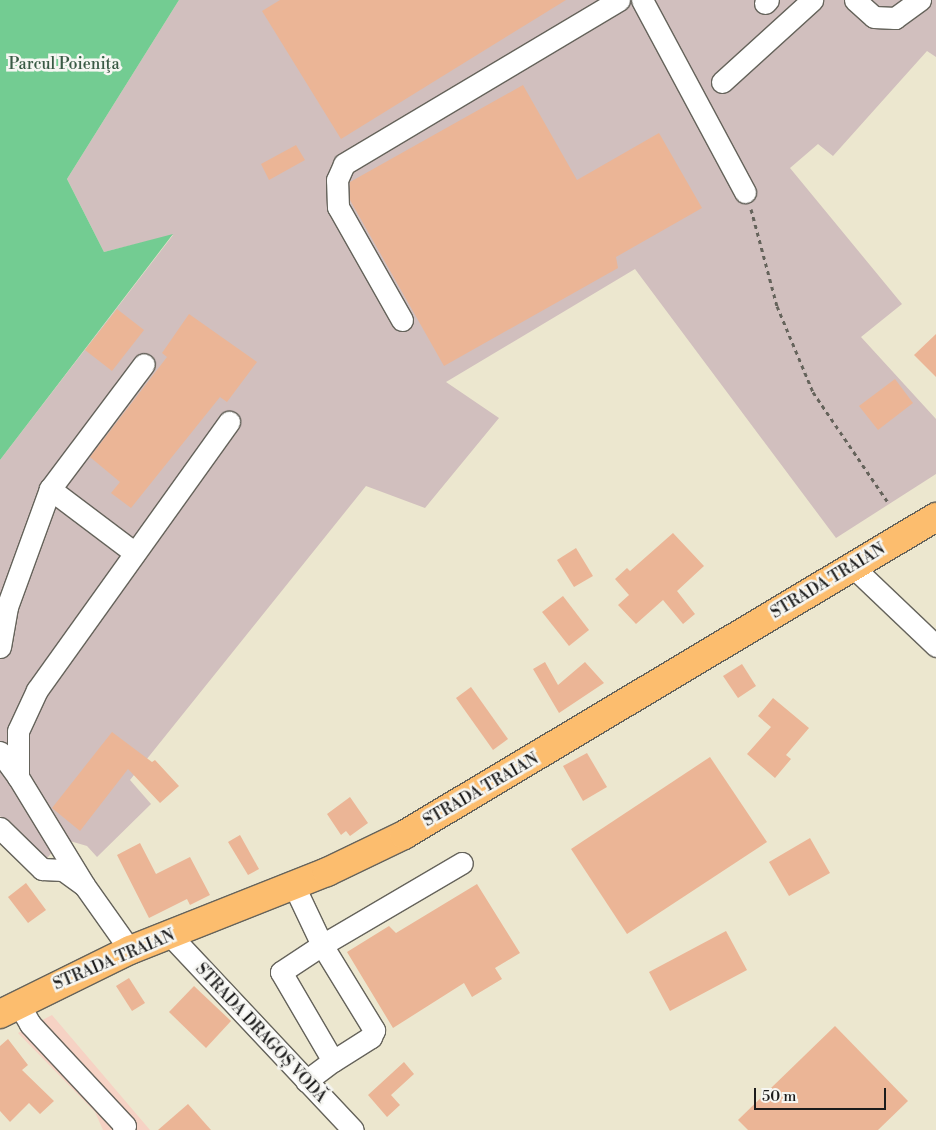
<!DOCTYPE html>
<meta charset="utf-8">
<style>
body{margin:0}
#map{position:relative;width:936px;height:1130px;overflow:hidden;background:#ece7cf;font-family:"Libre Bodoni",serif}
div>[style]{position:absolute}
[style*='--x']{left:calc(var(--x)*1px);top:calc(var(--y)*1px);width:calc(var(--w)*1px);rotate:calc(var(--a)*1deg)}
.built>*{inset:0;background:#f6d2c4}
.industrial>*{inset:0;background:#d1bfbe}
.green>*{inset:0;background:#73cc92}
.building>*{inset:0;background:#ebb596}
.path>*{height:3px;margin-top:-1.5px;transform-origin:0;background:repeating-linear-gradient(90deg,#65635b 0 4px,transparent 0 8px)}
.roads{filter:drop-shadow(1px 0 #65635b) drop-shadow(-1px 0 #65635b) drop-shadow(0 1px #65635b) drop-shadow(0 -1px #65635b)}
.minor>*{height:21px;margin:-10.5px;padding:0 10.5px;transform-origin:10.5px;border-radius:10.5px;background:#fff}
.major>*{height:28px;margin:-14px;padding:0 14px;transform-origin:14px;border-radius:14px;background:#fcbd6e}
span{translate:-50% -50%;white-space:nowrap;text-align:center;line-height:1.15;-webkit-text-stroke:5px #f6f6f2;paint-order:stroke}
.park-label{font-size:16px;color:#3a5a45}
.street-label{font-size:16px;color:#1c1c1c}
.scale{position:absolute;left:754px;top:1088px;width:132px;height:22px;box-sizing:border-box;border:2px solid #1c1c1c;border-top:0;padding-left:6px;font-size:15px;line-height:18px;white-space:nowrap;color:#1c1c1c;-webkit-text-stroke:4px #f6f6f2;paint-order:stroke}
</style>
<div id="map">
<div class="built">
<i style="clip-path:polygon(52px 1015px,150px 1130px,103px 1130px,95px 1112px,18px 1033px)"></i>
</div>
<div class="industrial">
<i style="clip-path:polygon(179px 0,936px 0,936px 57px,927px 51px,833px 156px,818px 144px,790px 168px,902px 304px,861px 337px,936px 419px,936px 474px,836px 538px,635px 269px,446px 382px,499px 418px,425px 508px,366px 486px,130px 780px,151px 804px,97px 857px,87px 846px,63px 839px,44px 862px,0 816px,0 460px,173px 235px,104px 252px,67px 179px)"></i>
</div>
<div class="green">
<i style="clip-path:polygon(0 0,179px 0,67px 179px,104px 252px,173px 234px,0 460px)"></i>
</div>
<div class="building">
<i style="clip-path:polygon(280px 0,566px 0,341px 139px,262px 11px)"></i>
<i style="clip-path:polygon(523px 85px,577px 180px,659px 133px,702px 208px,616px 257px,618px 268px,444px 366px,350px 200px,350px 182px)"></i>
<i style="clip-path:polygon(296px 145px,305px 160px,269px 180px,261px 164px)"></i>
<i style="clip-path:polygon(117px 309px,144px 330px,112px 371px,85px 350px)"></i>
<i style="clip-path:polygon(189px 314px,257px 362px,227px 402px,220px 397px,131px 508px,111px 493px,120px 482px,90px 457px,167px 357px,162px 353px)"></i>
<i style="clip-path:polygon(936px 334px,936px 377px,914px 355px)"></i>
<i style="clip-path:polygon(895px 379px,913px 403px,878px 430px,859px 406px)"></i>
<i style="clip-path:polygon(673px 533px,704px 566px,677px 591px,695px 614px,683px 624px,663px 600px,636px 624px,618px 605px,629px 595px,615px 579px,627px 568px,630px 571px)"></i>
<i style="clip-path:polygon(576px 548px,593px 576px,574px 587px,557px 560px)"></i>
<i style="clip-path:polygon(563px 596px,589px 630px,569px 646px,542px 612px)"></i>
<i style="clip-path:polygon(545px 662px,558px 685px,585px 662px,604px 683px,559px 713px,533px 669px)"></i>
<i style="clip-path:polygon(742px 664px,756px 686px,738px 698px,723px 676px)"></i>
<i style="clip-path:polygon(471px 687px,508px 739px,493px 750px,456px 698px)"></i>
<i style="clip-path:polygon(773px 698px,809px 728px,786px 755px,791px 759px,775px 778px,747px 754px,771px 727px,758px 716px)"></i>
<i style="clip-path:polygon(112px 732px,152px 762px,155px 760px,179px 786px,160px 803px,128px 769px,80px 831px,52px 808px)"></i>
<i style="clip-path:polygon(587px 753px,607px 787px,583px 801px,563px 766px)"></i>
<i style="clip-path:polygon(710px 757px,767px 842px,627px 934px,571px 849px)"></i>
<i style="clip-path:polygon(350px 797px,368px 823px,350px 836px,346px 831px,341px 835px,327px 814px)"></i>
<i style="clip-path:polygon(240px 835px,259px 869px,248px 875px,228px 842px)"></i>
<i style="clip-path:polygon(810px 838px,830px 873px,789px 896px,769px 862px)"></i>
<i style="clip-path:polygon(140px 843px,156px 874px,190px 857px,210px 895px,190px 905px,187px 899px,149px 918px,117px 855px)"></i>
<i style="clip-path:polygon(26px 883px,46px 910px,28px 923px,8px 897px)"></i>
<i style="clip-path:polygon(477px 884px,520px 953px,495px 968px,502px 979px,472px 997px,464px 983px,393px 1028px,347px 952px,389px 926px,396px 933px)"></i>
<i style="clip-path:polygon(726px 931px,747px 970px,670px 1011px,649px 972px)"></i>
<i style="clip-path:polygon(129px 978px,145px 1003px,132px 1011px,116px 986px)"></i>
<i style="clip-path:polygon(194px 986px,231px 1021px,206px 1048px,169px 1012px)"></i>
<i style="clip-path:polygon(835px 1026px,908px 1101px,878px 1130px,748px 1130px,738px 1120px)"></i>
<i style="clip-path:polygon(8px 1039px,28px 1065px,22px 1070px,54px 1101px,40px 1114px,29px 1103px,10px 1122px,0 1111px,0 1046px)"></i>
<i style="clip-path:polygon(404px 1062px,414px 1074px,391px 1095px,400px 1105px,387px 1117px,368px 1095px)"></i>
<i style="clip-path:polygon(188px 1104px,211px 1130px,158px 1130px)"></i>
</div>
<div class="path">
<i style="--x:751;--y:209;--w:100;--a:75"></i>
<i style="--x:777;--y:306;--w:93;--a:67.3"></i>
<i style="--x:813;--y:392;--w:135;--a:55.8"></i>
</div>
<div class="roads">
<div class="minor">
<i style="--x:642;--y:0;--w:218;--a:61.8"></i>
<i style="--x:855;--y:0;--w:25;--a:42"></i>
<i style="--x:874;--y:17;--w:21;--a:3"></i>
<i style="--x:895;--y:18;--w:31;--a:-36"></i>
<i style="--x:765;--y:3;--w:4;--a:-45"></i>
<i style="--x:722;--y:82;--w:122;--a:-42.3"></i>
<i style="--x:402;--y:320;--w:130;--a:-119.5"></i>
<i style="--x:338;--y:207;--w:27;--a:-92"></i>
<i style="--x:337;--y:180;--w:17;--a:-66"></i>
<i style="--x:344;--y:164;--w:320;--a:-30.8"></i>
<i style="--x:50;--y:489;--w:106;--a:37"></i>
<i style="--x:852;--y:566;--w:116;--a:43.6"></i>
<i style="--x:0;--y:647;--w:41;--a:-80.1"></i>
<i style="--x:7;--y:607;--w:126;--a:-70"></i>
<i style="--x:50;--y:489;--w:156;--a:-53.1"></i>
<i style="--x:0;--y:752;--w:31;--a:54"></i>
<i style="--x:0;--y:828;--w:59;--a:44.3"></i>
<i style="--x:42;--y:869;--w:21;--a:3"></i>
<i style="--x:63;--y:870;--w:26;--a:36"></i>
<i style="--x:84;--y:885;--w:80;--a:54.7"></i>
<i style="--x:84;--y:885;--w:127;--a:-121.4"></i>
<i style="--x:18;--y:777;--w:46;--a:-90"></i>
<i style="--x:18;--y:731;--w:45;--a:-65.1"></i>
<i style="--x:37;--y:690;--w:330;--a:-54.4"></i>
<i style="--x:294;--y:886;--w:65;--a:64.6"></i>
<i style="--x:322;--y:945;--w:162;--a:-30.4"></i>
<i style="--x:170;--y:935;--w:267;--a:46.8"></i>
<i style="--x:18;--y:1003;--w:24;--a:60"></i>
<i style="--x:30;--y:1024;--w:139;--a:47"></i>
<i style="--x:125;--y:1126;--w:4;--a:117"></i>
<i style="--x:306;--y:1081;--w:34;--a:-37"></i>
<i style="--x:333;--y:1061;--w:103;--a:-120.3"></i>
<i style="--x:281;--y:972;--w:49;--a:-33.4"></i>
<i style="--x:322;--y:945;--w:100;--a:58.5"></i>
<i style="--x:374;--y:1030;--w:8;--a:113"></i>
<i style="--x:371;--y:1037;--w:45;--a:147.7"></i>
</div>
<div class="major">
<i style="--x:0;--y:1014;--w:145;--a:-26.2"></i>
<i style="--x:130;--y:950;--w:212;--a:-21.6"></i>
<i style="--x:327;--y:872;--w:85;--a:-25.7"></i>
<i style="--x:404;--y:835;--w:620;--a:-30.87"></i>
</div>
</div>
<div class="park-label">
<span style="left:64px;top:64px">Parcul Poieniţa</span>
</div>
<div class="street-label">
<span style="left:828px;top:581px;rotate:-31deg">STRADA TRAIAN</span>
<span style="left:481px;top:790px;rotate:-30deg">STRADA TRAIAN</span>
<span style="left:114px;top:960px;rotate:-23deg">STRADA TRAIAN</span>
<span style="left:261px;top:1033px;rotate:47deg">STRADA DRAGOȘ VODĂ</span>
</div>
<div class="scale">50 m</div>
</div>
